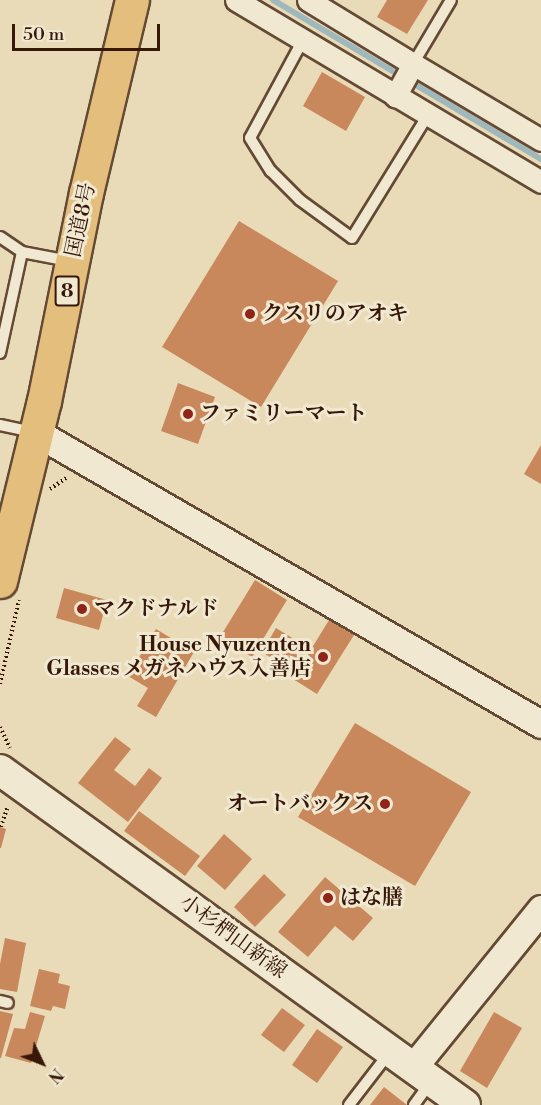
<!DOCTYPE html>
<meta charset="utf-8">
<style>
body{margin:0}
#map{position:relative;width:541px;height:1105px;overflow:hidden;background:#e9dbb8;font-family:"Libre Bodoni","Noto Serif JP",serif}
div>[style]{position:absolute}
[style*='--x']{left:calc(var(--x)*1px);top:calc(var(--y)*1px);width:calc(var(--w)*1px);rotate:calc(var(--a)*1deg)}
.stream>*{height:6px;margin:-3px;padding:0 3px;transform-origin:3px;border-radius:3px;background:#9eb8bb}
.building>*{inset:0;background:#c8885c}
.path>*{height:4px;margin-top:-2px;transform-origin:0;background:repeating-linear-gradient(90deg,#371808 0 1.5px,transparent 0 4.5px)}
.roads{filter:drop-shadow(2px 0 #644934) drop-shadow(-2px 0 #644934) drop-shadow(0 2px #644934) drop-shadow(0 -2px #644934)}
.service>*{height:10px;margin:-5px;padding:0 5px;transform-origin:5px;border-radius:5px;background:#f1e8d1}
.minor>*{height:21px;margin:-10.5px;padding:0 10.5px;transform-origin:10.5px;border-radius:10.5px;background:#f1e8d1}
.tertiary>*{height:27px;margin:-13.5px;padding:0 13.5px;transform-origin:13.5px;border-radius:13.5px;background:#f1e8d1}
.secondary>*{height:30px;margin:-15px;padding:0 15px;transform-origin:15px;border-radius:15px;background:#f1e8d1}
.trunk>*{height:33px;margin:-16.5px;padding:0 16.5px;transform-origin:16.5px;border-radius:16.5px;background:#e4be7c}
.dots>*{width:16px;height:16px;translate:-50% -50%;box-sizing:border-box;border:3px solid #f1e8d1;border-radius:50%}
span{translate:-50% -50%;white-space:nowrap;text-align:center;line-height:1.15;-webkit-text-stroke:6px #f1e8d1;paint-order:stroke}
.shield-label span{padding:2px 4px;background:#f1e8d1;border:2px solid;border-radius:4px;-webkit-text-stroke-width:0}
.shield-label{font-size:20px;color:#371808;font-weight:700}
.street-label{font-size:21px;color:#371808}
.poi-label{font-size:21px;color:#371808;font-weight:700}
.left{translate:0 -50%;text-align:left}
.right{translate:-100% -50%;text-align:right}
.north{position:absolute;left:12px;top:1033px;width:60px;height:60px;-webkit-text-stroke:4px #f1e8d1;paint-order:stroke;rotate:133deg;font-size:16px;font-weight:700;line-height:24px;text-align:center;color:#371808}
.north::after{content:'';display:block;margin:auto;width:21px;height:27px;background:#371808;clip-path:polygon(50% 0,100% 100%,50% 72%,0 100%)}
.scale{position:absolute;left:12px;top:24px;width:148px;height:27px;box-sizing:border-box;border:3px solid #371808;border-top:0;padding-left:8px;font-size:18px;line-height:21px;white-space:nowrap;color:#371808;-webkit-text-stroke:4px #f1e8d1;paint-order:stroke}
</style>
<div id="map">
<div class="stream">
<i style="--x:273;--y:0;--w:312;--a:30.7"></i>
</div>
<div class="building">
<i style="clip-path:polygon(387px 0,428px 0,407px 34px,377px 17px)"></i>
<i style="clip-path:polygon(322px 72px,365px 97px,346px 131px,303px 106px)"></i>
<i style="clip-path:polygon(239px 221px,338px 281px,261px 407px,162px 347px)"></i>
<i style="clip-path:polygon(178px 383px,215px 397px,198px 444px,161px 431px)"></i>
<i style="clip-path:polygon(541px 445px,541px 484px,524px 474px)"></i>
<i style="clip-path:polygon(255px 580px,287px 600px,252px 657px,220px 637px)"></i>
<i style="clip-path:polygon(64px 588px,107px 600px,99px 630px,56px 618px)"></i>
<i style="clip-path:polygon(329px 620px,354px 635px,317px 694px,293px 679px)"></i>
<i style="clip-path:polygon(276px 628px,307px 647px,292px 671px,262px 652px)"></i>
<i style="clip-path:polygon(156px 629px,194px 652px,156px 717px,137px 706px,148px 688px,128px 676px)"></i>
<i style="clip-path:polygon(355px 723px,471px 792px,415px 886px,298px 817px)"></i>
<i style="clip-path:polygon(115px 737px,131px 749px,114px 770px,135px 786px,149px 768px,162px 778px,128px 822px,78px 783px)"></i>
<i style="clip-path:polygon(139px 811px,200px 856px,185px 876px,124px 831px)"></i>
<i style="clip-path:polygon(0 827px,6px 829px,1px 848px,0 848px)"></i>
<i style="clip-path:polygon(224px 834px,252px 859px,225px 890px,197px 866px)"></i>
<i style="clip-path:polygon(264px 874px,286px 895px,255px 927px,234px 907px)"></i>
<i style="clip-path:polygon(325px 877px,373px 918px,353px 941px,335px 926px,308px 957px,278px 932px)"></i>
<i style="clip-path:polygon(5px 938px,26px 943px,17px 992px,0 989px,0 964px)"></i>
<i style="clip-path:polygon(39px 969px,60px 974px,58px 983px,70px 986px,65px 1009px,53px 1006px,51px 1011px,30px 1006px)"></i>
<i style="clip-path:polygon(282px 1008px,305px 1025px,284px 1052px,261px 1035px)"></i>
<i style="clip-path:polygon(0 1011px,13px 1014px,1px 1058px,0 1058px)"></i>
<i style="clip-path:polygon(30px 1012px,45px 1016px,31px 1063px,5px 1056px,14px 1028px,25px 1029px)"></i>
<i style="clip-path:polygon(494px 1012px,522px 1028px,487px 1088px,460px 1071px)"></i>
<i style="clip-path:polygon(317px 1029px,343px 1047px,317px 1083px,292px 1065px)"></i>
<i style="clip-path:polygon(384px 1087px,407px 1105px,370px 1105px)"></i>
</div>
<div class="path">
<i style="--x:50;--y:489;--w:22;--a:-34"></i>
<i style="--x:0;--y:684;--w:86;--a:-77.3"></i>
<i style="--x:0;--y:727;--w:23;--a:65"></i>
<i style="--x:1;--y:827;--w:22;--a:-72"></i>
</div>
<div class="roads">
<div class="service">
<i style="--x:303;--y:40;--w:111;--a:118.4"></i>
<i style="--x:250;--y:138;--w:39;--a:58"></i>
<i style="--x:271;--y:171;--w:41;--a:45"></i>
<i style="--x:300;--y:200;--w:64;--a:36.2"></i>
<i style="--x:352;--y:238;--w:145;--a:-58.3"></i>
<i style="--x:413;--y:64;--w:74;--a:-59.3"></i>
<i style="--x:0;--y:237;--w:27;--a:34"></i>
<i style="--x:22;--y:252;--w:48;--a:10.8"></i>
<i style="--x:0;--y:353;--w:103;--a:-77.7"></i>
<i style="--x:0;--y:425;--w:33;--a:12"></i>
<i style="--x:0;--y:1001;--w:8;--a:14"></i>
<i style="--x:349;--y:1105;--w:66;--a:-52.4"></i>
<i style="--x:414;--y:1105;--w:27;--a:-54"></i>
</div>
<div class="minor">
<i style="--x:236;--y:0;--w:355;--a:30.8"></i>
<i style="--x:308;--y:0;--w:123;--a:31.4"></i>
<i style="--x:413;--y:64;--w:37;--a:119"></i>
<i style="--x:413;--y:64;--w:149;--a:30.7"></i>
</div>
<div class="tertiary">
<i style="--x:37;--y:433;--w:582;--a:30"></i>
<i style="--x:414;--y:1066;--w:202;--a:-51"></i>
</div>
<div class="secondary">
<i style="--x:0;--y:770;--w:573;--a:35.77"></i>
</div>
<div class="trunk">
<i style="--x:0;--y:581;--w:185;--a:-76.3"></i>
<i style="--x:44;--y:401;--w:212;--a:-78.6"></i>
<i style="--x:86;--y:193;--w:198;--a:-76.6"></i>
</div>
</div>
<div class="dots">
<i style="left:250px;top:314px;background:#8f2418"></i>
<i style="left:188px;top:414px;background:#8f2418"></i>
<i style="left:82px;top:609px;background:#8f2418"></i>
<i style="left:323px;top:657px;background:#8f2418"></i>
<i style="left:385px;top:804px;background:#8f2418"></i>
<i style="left:328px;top:898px;background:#8f2418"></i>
</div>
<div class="shield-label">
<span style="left:67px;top:291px">8</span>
</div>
<div class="street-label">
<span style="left:81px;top:220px;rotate:-78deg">国道8号</span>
<span style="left:233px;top:937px;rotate:36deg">小杉椚山新線</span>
</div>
<div class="poi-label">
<span class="left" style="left:262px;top:314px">クスリのアオキ</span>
<span class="left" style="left:200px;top:414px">ファミリーマート</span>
<span class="left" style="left:94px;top:609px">マクドナルド</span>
<span class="right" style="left:311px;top:657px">House Nyuzenten<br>Glasses メガネハウス入善店</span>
<span class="right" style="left:373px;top:804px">オートバックス</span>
<span class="left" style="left:340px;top:898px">はな膳</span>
</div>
<div class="north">N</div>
<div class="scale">50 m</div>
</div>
